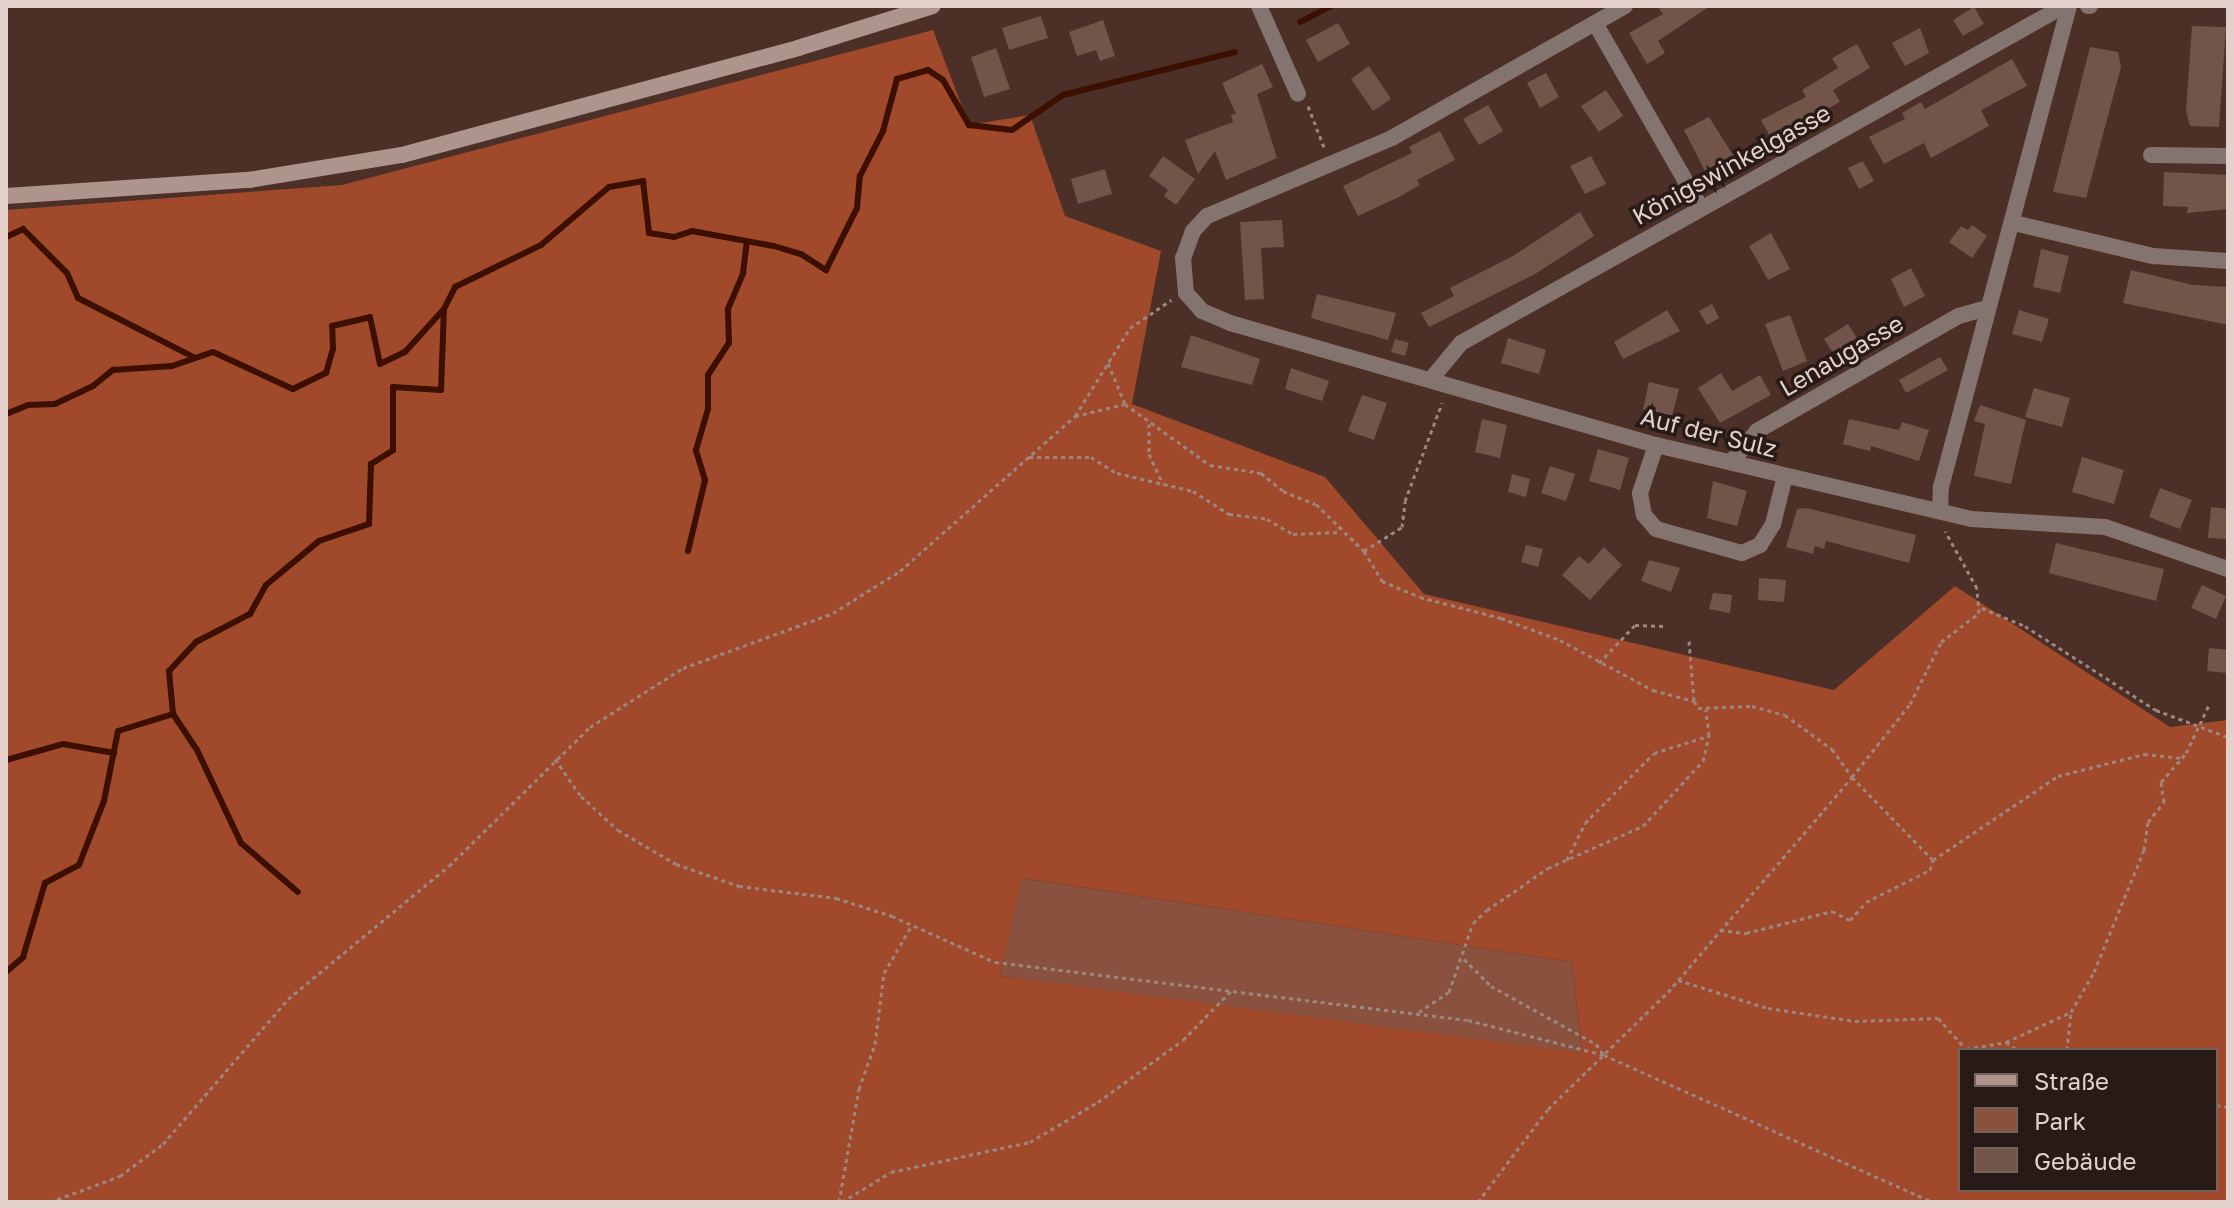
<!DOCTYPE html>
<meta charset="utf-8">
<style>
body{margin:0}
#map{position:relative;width:2234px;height:1208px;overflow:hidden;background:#4c2f26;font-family:"Golos Text",sans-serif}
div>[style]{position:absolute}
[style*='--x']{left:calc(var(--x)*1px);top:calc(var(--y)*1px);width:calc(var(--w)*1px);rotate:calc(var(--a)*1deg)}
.green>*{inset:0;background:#8a513e}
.forest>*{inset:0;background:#a0492b}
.stream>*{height:6px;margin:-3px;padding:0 3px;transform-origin:3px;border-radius:3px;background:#3c0f01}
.building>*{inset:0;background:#735449}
.path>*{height:3px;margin-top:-1.5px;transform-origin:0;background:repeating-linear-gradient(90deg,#9d867f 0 4px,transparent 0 8px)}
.street>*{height:16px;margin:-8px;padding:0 8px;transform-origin:8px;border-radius:8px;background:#83746f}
.secondary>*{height:16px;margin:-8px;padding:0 8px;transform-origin:8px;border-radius:8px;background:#ad958d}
span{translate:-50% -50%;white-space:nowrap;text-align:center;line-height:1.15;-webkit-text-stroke:7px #281b17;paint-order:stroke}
.street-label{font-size:24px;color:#e3d0ca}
.frame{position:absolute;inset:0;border:8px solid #e3d0ca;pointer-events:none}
.legend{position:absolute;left:1958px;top:1048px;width:260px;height:144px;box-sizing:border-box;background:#281b17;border:2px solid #73635f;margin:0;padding:10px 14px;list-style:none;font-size:24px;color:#e3d0ca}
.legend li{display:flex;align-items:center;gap:16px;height:40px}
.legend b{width:40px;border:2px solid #73635f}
</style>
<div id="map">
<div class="green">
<i style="clip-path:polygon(1021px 878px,1572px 962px,1582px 1054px,1000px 976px)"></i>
</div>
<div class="forest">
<i style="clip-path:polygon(evenodd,933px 30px,969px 125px,1030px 115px,1065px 216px,1161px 251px,1132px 404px,1325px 477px,1424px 594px,1834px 690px,1955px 586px,2170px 727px,2228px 720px,2228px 1202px,6px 1202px,6px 210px,342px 185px,933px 30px,1022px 878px,1572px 962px,1582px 1053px,1000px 976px,1022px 878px,933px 30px,1960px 1050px,2216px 1050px,2216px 1190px,1960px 1190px,1960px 1050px)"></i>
</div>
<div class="stream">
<i style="--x:1300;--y:22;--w:36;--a:-27"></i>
<i style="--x:6;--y:237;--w:19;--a:-25"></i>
<i style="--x:23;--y:229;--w:62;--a:45"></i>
<i style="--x:67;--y:273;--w:27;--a:66"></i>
<i style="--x:78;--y:298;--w:131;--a:27.1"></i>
<i style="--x:6;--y:414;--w:24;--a:-22"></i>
<i style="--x:28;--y:405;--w:27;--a:-2"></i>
<i style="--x:55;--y:404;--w:42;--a:-25.3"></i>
<i style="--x:93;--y:386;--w:26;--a:-39"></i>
<i style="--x:113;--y:370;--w:59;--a:-3.9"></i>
<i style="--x:172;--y:366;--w:43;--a:-18.9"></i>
<i style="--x:213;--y:352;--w:88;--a:24.8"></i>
<i style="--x:293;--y:389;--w:37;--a:-26"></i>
<i style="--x:326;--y:373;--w:25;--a:-74"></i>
<i style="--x:333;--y:349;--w:23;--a:-92"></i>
<i style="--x:332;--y:326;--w:39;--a:-13"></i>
<i style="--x:370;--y:317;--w:48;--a:78"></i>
<i style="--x:380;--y:364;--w:28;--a:-26"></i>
<i style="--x:405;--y:352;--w:58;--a:-47.8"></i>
<i style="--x:688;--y:551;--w:73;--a:-76.5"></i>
<i style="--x:705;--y:480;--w:31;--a:-107"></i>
<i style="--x:696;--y:450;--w:43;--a:-73.7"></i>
<i style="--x:708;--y:409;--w:34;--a:-90"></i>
<i style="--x:708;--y:375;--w:38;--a:-57"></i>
<i style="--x:729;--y:343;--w:34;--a:-92"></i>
<i style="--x:728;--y:309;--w:39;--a:-67"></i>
<i style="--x:743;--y:273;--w:31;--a:-83"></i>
<i style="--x:173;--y:714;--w:43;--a:56.3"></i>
<i style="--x:197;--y:750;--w:103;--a:64.7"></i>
<i style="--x:241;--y:843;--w:75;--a:40.7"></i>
<i style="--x:6;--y:760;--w:59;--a:-15.7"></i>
<i style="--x:63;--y:744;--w:52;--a:10"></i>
<i style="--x:6;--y:972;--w:23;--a:-41"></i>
<i style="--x:23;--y:957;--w:77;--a:-73.4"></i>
<i style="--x:45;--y:883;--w:38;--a:-28"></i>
<i style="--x:79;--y:865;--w:69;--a:-68.7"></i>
<i style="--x:104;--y:801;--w:71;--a:-78.7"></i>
<i style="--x:118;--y:731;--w:58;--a:-17.2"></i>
<i style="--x:173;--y:714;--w:43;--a:-95.3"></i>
<i style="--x:169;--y:671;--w:40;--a:-47"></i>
<i style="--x:196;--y:642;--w:61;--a:-27.4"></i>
<i style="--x:250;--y:614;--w:33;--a:-61"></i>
<i style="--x:266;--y:585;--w:69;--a:-39.7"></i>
<i style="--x:319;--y:541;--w:53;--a:-18.8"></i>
<i style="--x:369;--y:524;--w:60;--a:-88.1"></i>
<i style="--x:371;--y:464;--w:26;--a:-32"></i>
<i style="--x:393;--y:450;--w:63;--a:-90"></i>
<i style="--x:393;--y:387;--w:48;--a:3.6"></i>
<i style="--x:441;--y:390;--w:81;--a:-87.9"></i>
<i style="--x:444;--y:309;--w:25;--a:-63"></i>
<i style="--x:455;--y:287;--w:96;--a:-26"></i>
<i style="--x:541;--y:245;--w:89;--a:-40.5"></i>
<i style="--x:609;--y:187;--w:35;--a:-10"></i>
<i style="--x:643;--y:181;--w:52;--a:83.4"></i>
<i style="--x:649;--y:233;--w:25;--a:9"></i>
<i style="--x:674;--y:237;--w:19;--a:-18"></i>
<i style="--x:692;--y:231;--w:83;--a:10.4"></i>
<i style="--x:774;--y:246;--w:28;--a:17"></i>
<i style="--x:801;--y:254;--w:30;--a:33"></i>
<i style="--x:826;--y:270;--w:69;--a:-63.4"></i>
<i style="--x:857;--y:208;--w:32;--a:-85"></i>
<i style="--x:860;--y:176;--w:51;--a:-62.9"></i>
<i style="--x:883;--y:131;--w:54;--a:-74.9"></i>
<i style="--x:897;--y:79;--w:32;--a:-16"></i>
<i style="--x:928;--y:70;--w:18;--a:34"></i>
<i style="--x:943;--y:80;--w:52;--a:60"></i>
<i style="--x:969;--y:125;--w:43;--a:6.6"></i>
<i style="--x:1012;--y:130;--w:62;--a:-34.5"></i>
<i style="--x:1063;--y:95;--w:177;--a:-14"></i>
</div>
<div class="building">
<i style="clip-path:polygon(1657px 6px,1710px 6px,1658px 41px,1665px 53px,1647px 64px,1629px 33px,1663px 14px)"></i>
<i style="clip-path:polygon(1974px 7px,1984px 24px,1963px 36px,1953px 20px)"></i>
<i style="clip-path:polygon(1041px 16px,1048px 38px,1009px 50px,1002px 28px)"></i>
<i style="clip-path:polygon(1103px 20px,1115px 56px,1100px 61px,1096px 50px,1077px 56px,1069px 32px)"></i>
<i style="clip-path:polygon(1338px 23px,1350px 44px,1318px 62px,1306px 40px)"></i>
<i style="clip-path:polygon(2192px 26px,2226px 27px,2219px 127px,2190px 126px,2186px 111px)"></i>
<i style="clip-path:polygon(1920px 28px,1929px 53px,1905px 66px,1892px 43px)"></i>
<i style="clip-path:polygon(1857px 44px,1870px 68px,1833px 90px,1840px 102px,1772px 140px,1761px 120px,1806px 97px,1802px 90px,1838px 68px,1832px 58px)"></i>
<i style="clip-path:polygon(2090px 47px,2118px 52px,2121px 67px,2086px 198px,2053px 192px)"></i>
<i style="clip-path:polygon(996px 48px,1010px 89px,984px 97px,971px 57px)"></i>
<i style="clip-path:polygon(2012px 59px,2027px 86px,1981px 110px,1989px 126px,1931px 158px,1924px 143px,1884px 164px,1869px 137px,1905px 119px,1902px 113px,1921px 102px,1925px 109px)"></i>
<i style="clip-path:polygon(1262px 64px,1273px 87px,1257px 94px,1277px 158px,1226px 180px,1215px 151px,1198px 174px,1185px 140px,1233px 122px,1231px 115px,1236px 114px,1222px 83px)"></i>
<i style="clip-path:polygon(1369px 66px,1391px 99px,1373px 111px,1351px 79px)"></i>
<i style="clip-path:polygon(1546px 73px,1559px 97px,1540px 108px,1527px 83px)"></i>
<i style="clip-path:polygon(1606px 90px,1623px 116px,1599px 132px,1581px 106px)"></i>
<i style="clip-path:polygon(1488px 105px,1503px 131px,1479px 145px,1463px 119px)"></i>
<i style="clip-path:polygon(1709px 117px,1738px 163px,1709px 179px,1684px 130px)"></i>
<i style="clip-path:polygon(1440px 131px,1455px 160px,1417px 180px,1420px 185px,1401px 196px,1358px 216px,1343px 186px,1412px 153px,1409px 147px)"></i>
<i style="clip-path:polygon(1163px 156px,1195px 179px,1176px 205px,1164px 196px,1168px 190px,1149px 176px)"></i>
<i style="clip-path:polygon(1591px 156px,1606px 184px,1585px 194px,1570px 166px)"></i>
<i style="clip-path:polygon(1863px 161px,1874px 181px,1859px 189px,1848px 168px)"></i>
<i style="clip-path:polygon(1105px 169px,1112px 194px,1078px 204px,1071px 179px)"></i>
<i style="clip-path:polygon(2164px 172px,2228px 175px,2228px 209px,2187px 213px,2188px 207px,2163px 206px)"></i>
<i style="clip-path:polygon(1580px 212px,1594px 236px,1535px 274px,1429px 327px,1421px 313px,1454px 296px,1450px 288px,1513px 256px)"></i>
<i style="clip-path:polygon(1282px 220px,1284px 247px,1261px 248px,1264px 299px,1245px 300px,1240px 222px)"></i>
<i style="clip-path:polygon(1972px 225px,1987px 236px,1972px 258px,1949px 242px,1961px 226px,1968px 230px)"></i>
<i style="clip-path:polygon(1771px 233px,1790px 269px,1768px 280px,1749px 246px)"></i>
<i style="clip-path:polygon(2041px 249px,2069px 256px,2060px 293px,2033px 287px)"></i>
<i style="clip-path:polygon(1911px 268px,1925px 296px,1904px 307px,1891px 279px)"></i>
<i style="clip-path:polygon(2131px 270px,2193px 285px,2228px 287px,2228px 325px,2123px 303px)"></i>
<i style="clip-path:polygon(1317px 294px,1396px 313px,1388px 340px,1311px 318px)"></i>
<i style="clip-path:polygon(1712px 304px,1719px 318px,1707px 325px,1699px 311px)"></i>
<i style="clip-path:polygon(1667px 310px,1680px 331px,1623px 359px,1614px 342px)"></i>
<i style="clip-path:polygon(2019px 310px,2049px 319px,2042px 342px,2012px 334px)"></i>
<i style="clip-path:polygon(1790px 315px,1807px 361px,1783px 371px,1765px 324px)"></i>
<i style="clip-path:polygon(1848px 324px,1861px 344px,1837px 359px,1824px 339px)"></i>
<i style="clip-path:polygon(1191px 335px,1260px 359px,1252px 385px,1181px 367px)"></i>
<i style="clip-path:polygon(1508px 338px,1546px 350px,1539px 374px,1501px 363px)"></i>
<i style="clip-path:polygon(1395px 339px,1409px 343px,1405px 356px,1391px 352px)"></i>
<i style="clip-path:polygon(1940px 357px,1948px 370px,1906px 393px,1899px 380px)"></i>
<i style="clip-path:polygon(1291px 368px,1329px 381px,1322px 401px,1285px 389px)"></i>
<i style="clip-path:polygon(1721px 373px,1732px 391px,1760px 375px,1771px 395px,1720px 423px,1698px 388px)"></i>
<i style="clip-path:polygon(1649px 382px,1679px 389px,1672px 416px,1643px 409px)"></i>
<i style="clip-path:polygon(2034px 388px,2070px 398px,2062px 427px,2025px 417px)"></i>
<i style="clip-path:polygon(1362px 395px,1387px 403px,1374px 440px,1348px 431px)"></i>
<i style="clip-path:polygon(1980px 405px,2026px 420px,2011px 484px,1974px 476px,1985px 424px,1974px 421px)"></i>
<i style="clip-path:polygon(1482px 419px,1507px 425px,1500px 458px,1475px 452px)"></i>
<i style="clip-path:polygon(1849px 419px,1899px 430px,1902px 422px,1929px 430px,1919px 461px,1871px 446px,1870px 451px,1843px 444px)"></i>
<i style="clip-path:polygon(1598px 449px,1629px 458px,1620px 490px,1589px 481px)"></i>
<i style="clip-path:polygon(2082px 457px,2124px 470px,2114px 504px,2072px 492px)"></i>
<i style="clip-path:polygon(1550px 466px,1575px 474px,1566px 501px,1541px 493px)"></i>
<i style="clip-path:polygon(1512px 474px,1530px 479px,1526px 497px,1508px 492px)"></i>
<i style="clip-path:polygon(1713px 481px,1747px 491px,1737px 526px,1707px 518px)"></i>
<i style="clip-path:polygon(2160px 488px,2192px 500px,2180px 529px,2149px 517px)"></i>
<i style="clip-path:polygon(2211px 507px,2228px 509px,2228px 539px,2208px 538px)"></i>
<i style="clip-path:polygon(1806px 508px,1916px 535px,1909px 563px,1826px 541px,1824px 549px,1815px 546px,1813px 554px,1786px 547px,1797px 509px)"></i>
<i style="clip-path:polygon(2056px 543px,2164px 569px,2156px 601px,2049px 573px)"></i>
<i style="clip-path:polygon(1526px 545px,1543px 549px,1538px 567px,1521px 562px)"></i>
<i style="clip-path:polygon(1604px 547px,1622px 565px,1590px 600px,1562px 575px,1579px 556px,1589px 564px)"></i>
<i style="clip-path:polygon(1649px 560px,1680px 568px,1671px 592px,1641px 581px)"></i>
<i style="clip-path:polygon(1759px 578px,1786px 580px,1784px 602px,1758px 600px)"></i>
<i style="clip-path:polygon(2202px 585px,2226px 596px,2216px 619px,2191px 608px)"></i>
<i style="clip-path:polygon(1713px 593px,1732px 595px,1730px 613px,1709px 609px)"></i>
<i style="clip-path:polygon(2209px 648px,2228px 650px,2228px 673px,2207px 671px)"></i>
</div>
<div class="path">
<i style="--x:1308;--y:106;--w:44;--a:68.7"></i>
<i style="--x:1108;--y:363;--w:44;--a:67.5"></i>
<i style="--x:1075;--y:416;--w:51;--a:-13.5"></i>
<i style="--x:1125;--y:404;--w:105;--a:35.7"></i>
<i style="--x:1210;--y:465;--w:52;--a:8.9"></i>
<i style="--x:1261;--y:473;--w:28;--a:39"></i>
<i style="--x:1283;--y:491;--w:35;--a:22"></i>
<i style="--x:1316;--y:504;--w:67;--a:44.4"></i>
<i style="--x:1364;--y:551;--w:35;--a:59"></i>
<i style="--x:1382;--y:581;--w:41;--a:22.8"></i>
<i style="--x:1420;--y:597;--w:84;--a:14.5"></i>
<i style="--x:1501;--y:618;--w:63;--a:20.4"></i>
<i style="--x:1560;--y:640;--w:106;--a:28.3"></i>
<i style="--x:1653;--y:690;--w:42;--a:15"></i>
<i style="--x:1694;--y:701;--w:8;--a:60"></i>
<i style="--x:1698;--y:708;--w:54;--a:-2.1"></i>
<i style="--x:1752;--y:706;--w:34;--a:15"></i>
<i style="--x:1785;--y:715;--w:58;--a:35.9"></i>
<i style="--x:1832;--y:749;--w:34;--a:54"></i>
<i style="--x:1852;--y:777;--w:116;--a:45.7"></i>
<i style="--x:1933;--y:860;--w:151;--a:-33.9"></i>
<i style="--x:2058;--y:776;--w:89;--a:-14.3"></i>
<i style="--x:2144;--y:754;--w:37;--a:6"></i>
<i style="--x:1149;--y:424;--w:30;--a:90"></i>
<i style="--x:1149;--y:454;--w:33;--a:65"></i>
<i style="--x:1029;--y:457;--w:62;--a:0"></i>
<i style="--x:1091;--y:457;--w:31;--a:32"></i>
<i style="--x:1117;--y:473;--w:78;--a:13.3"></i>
<i style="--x:1193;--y:491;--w:43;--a:32.6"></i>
<i style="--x:1229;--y:514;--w:38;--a:7"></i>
<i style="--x:1267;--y:519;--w:30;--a:30"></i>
<i style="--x:1293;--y:534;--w:46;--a:-2.5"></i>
<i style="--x:1364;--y:551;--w:45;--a:-32.3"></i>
<i style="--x:1402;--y:527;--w:26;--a:-83"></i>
<i style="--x:1405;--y:501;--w:105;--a:-69.3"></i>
<i style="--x:1982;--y:608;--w:47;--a:22.7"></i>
<i style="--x:2025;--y:626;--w:156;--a:32.7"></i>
<i style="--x:2156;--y:710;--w:77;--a:20.6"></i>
<i style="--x:1689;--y:641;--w:60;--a:85.2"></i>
<i style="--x:1599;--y:663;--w:52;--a:-46.5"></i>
<i style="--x:1635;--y:625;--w:29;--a:2"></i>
<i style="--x:555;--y:759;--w:45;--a:54.9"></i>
<i style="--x:581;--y:796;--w:50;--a:42.6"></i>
<i style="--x:618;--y:830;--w:67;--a:30.4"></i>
<i style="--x:676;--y:864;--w:67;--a:19.2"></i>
<i style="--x:739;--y:886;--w:98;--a:7.1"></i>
<i style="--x:836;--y:898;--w:59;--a:17.8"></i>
<i style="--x:892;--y:916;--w:113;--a:24.1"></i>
<i style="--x:995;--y:962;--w:477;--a:7"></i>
<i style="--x:1468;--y:1020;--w:140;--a:14.4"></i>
<i style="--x:1604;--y:1055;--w:359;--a:24.1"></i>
<i style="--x:1567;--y:860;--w:41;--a:-64.1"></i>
<i style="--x:1585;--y:823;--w:98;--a:-45.4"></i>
<i style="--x:1654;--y:753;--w:57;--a:-17.5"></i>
<i style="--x:1720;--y:930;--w:26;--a:7"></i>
<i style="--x:1746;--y:933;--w:89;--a:-14.3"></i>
<i style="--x:1832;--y:911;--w:20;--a:27"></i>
<i style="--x:1850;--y:920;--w:24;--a:-48"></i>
<i style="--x:1866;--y:902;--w:72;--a:-26.6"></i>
<i style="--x:1930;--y:870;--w:10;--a:-73"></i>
<i style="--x:1464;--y:959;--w:38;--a:45"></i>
<i style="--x:1491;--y:986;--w:120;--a:28.9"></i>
<i style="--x:1596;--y:1044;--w:14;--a:54"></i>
<i style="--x:1678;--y:980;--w:94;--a:17.3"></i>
<i style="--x:1768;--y:1008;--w:88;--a:8.5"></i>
<i style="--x:1855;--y:1021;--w:83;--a:-2.1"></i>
<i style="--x:1938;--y:1018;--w:42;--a:47.9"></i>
<i style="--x:1966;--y:1049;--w:41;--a:-9.9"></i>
<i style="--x:2006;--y:1042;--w:14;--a:36"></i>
<i style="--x:1419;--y:1012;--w:36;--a:-34"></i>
<i style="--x:1449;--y:992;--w:73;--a:-70.8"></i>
<i style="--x:1473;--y:923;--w:19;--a:-43"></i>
<i style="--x:1487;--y:910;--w:74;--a:-34.5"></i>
<i style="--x:1548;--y:868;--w:104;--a:-23.9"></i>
<i style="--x:1643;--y:826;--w:88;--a:-47.3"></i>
<i style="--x:1703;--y:761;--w:27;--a:-77"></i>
<i style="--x:1709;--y:735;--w:26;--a:-97"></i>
<i style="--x:2006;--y:1042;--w:72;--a:-24.8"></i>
<i style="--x:2067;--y:1050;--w:38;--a:-84"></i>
<i style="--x:2071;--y:1012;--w:46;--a:-60.1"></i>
<i style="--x:2094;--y:972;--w:132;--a:-67.7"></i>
<i style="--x:2144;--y:850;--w:28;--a:-82"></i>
<i style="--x:2148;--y:822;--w:26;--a:-51"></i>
<i style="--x:2164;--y:802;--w:20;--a:-99"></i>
<i style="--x:2161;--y:782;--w:38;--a:-49"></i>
<i style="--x:2186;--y:753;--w:55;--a:-64.4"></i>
<i style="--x:2216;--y:1105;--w:12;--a:9"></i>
<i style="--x:50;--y:1202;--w:75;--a:-20.4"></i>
<i style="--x:120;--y:1176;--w:54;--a:-36.7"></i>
<i style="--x:163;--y:1144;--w:191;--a:-49.2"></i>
<i style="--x:288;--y:999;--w:209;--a:-39.6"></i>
<i style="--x:449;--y:866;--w:198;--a:-44.6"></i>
<i style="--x:590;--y:727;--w:110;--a:-32.4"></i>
<i style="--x:683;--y:668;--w:160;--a:-20.1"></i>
<i style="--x:833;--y:613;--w:79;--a:-32.1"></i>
<i style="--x:900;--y:571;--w:234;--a:-41.5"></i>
<i style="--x:1075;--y:416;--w:104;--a:-58"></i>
<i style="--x:1130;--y:328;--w:50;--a:-34.3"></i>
<i style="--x:839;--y:1202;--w:115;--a:-80"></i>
<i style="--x:859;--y:1089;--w:48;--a:-70.4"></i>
<i style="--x:875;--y:1044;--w:72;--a:-82.8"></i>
<i style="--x:884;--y:973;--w:56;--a:-59.7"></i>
<i style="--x:842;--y:1202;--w:57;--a:-31.5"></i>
<i style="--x:891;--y:1172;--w:142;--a:-12.2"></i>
<i style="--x:1030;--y:1142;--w:79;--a:-30.5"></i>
<i style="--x:1098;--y:1102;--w:105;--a:-36.1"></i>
<i style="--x:1183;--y:1040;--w:69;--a:-45.6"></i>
<i style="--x:1478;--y:1202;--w:116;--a:-53"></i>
<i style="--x:1548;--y:1109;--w:168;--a:-44.3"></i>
<i style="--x:1668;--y:992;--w:283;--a:-49.4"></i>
<i style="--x:1852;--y:777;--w:93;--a:-51.5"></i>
<i style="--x:1910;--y:704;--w:69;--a:-63.4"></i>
<i style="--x:1941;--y:642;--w:48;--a:-37.3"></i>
<i style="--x:1979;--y:613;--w:25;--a:-95"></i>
<i style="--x:1977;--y:588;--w:65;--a:-119.3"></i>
</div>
<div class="street">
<i style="--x:1259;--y:6;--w:96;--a:66.1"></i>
<i style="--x:1625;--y:6;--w:268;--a:150.5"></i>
<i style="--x:1392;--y:138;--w:201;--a:157.1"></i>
<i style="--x:1207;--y:216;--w:21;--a:133"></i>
<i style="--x:1193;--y:231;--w:29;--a:110"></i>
<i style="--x:1183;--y:258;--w:35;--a:85"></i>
<i style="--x:1186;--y:293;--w:24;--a:48"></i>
<i style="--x:1202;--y:311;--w:30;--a:23"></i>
<i style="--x:1230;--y:323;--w:443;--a:16"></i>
<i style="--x:1656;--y:445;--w:324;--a:13.2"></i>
<i style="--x:1971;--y:519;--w:134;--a:3.4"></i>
<i style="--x:2105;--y:527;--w:130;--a:18.9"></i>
<i style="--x:2088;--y:6;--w:2;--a:0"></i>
<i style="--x:1595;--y:23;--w:213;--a:60.2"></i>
<i style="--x:2151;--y:155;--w:77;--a:0.7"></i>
<i style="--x:2014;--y:223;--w:143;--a:13.4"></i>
<i style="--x:2153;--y:256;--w:75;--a:3.8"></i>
<i style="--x:1432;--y:378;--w:45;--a:-50.4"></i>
<i style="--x:1461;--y:343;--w:691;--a:-29.2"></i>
<i style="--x:1656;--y:445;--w:51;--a:108.4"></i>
<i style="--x:1640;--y:493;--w:22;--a:80"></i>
<i style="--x:1644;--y:515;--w:18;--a:49"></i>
<i style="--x:1656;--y:529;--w:89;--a:15.6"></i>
<i style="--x:1742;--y:553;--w:20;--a:-24"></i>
<i style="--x:1760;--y:545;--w:25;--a:-58"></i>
<i style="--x:1773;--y:524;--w:49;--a:-76"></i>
<i style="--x:1732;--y:461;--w:39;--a:-50"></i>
<i style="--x:1757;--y:431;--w:232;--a:-29.7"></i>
<i style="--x:1959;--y:316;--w:29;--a:-16"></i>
<i style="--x:1940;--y:511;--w:24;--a:-88"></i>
<i style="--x:1941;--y:487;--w:498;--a:-75.1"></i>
</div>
<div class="secondary">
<i style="--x:6;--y:196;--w:244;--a:-3.8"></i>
<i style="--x:249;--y:180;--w:155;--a:-9.3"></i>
<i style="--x:402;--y:155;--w:410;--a:-15.1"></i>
<i style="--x:798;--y:48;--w:141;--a:-17.3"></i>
</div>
<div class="street-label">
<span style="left:1731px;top:164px;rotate:-29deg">Königswinkelgasse</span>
<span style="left:1841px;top:355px;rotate:-30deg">Lenaugasse</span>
<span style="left:1709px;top:432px;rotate:14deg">Auf der Sulz</span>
</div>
<div class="frame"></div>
<ul class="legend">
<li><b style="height:10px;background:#ad958d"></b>Straße</li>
<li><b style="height:22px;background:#8a513e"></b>Park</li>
<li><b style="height:22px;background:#735449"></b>Gebäude</li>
</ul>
</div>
